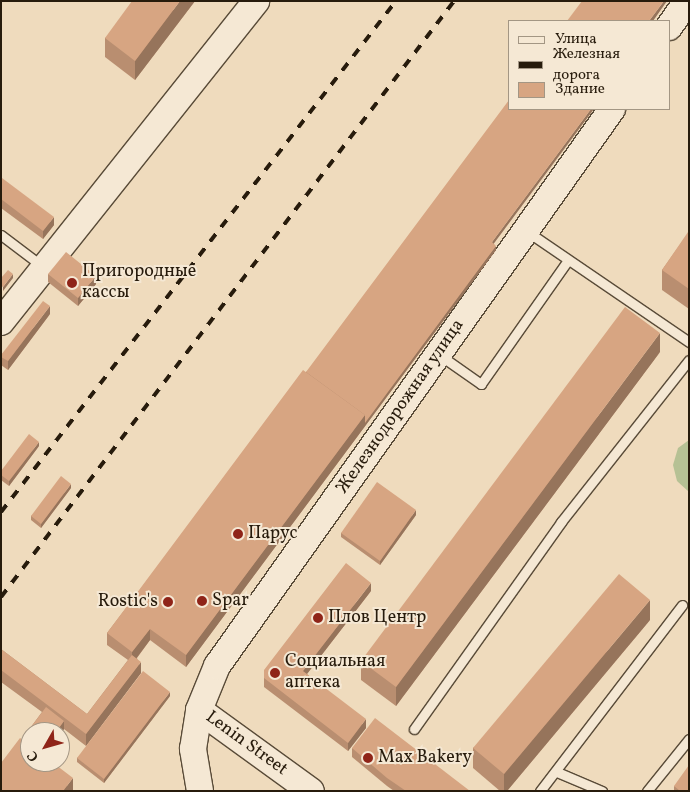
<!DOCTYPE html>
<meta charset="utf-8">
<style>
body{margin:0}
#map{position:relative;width:690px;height:792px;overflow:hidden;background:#efdbbd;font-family:Vollkorn,serif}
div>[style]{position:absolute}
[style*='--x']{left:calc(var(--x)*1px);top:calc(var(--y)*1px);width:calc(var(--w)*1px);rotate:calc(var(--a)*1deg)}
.green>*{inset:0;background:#b6c194}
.roads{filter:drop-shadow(1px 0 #594b38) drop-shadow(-1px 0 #594b38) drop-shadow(0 1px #594b38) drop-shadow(0 -1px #594b38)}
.lane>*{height:9px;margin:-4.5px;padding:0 4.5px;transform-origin:4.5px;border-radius:4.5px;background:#f5e8d4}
.secondary>*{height:26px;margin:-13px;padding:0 13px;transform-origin:13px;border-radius:13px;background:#f5e8d4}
.rail>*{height:4px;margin-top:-2px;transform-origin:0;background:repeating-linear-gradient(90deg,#271b0c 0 9px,transparent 0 18px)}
.wall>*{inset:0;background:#b98e70}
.shaded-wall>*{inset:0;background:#96745b}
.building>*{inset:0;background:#d7a582}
.dots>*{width:14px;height:14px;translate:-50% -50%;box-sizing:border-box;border:2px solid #f5e8d4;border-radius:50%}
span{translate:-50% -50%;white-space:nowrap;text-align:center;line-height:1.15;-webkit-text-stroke:4px #f5e8d4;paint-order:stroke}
.poi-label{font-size:18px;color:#271b0c}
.left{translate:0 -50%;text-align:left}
.right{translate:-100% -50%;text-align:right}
.street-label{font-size:18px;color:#271b0c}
.frame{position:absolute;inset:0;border:2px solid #271b0c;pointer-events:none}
.legend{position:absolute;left:508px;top:20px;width:162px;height:90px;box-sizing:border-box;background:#f5e8d4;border:1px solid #a39684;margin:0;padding:6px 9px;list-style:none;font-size:15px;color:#271b0c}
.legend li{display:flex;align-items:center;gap:10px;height:25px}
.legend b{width:25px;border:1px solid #a39684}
.north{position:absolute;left:20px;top:722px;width:50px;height:50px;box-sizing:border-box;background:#f5e8d4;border:1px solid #a39684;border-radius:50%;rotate:232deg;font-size:14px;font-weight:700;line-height:20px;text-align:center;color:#271b0c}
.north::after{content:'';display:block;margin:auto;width:18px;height:22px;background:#8f2418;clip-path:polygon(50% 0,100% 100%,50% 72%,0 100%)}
</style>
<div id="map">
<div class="green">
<i style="clip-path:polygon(689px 440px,689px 492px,677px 481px,673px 465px,678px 448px)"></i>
</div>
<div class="roads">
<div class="lane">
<i style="--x:528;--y:232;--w:195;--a:34.3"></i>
<i style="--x:1;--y:235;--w:51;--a:37.1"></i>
<i style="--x:441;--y:356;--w:49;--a:35"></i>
<i style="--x:481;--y:384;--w:151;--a:-54.9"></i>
<i style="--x:414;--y:729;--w:254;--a:-54.6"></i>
<i style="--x:561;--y:522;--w:206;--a:-51.7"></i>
<i style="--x:557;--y:772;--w:49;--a:22.9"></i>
<i style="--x:540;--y:791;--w:234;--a:-52.6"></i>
<i style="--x:647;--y:791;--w:67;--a:-51.1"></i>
</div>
<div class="secondary">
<i style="--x:669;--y:27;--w:32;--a:-55"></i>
<i style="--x:1;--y:322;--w:410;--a:-51.5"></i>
<i style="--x:199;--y:710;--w:138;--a:35.9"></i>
<i style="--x:200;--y:791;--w:43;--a:-99.5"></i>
<i style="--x:193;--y:749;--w:39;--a:-81"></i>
<i style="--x:199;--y:710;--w:48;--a:-67.8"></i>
<i style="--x:217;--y:666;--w:683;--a:-54.66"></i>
</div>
</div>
<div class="rail">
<i style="--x:1;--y:512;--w:646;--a:-52.3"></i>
<i style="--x:1;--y:597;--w:749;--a:-52.76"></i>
</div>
<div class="wall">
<i style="clip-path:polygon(195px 1px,135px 80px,105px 57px,105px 38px)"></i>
<i style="clip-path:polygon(1px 180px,54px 225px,43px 239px,1px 208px)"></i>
<i style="clip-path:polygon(689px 232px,689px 309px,662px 290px,662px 270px)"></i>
<i style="clip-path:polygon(494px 244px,496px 250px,186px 667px,150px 640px,137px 658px,141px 673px,86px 746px,64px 729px,60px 735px,60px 732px,30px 762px,73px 790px,72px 791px,1px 791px,22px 739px,42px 712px,1px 682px,1px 649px,87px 714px,128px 660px,107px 645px,107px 633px,306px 372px)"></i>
<i style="clip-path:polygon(48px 274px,96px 284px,78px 306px,48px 282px)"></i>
<i style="clip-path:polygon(50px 314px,8px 370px,1px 365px,1px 355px)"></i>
<i style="clip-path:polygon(660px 352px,396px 706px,361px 680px,361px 661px)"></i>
<i style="clip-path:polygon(39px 446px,9px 486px,1px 480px,1px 471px)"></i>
<i style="clip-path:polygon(71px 488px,41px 528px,31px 520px,31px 516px)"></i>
<i style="clip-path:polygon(416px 515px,380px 565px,341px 537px,341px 533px)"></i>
<i style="clip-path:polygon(371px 591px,307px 674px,366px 728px,348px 751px,264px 687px,264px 678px)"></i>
<i style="clip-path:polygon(650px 620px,507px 791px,500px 791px,473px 768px,473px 748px)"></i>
<i style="clip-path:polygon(170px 696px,104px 783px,77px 762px,77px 758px)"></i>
<i style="clip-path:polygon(352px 748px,470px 791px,394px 791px,387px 786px,352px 757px)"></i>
<i style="clip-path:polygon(674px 786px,689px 791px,674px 791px)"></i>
</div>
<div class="shaded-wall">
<i style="clip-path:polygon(180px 1px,195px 1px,135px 80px,135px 61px)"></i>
<i style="clip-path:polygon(664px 1px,667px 1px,653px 21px,649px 21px)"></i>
<i style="clip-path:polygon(591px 109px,594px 109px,492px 246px,492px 242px)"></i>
<i style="clip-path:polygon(54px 217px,54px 225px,43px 239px,43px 231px)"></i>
<i style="clip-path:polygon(496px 246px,496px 250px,186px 667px,186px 655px,365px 415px)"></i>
<i style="clip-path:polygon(13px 274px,13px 278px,3px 291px,3px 287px)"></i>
<i style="clip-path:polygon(96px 276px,96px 284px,78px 306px,78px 298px)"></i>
<i style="clip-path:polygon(50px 306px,50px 314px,8px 370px,8px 361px)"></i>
<i style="clip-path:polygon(660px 333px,660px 352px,396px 706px,396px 687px)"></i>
<i style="clip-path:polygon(39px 442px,39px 446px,9px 486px,9px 481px)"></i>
<i style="clip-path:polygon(71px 484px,71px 488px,41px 528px,41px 524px)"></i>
<i style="clip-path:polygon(416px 510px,416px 515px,380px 565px,380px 561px)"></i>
<i style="clip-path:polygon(371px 583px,371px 591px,303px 679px,303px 671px)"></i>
<i style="clip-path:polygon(650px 600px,650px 620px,507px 791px,504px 791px,504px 774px)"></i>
<i style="clip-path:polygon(150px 629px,150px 640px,132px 664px,132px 652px)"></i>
<i style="clip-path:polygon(141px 662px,141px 673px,86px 746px,86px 734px)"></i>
<i style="clip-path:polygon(170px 692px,170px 696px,104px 783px,104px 779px)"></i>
<i style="clip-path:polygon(366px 719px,366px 728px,348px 751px,348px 743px)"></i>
<i style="clip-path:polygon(64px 721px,64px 729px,60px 735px,60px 732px,56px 732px)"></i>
<i style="clip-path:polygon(73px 778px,73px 790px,72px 791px,63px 791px)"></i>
</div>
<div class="building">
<i style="clip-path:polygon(132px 1px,180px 1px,135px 61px,105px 38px)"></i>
<i style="clip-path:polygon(582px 1px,664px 1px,649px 21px,567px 21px)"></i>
<i style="clip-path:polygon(509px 100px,509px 109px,591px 109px,492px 242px,496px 246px,365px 423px,365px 415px,306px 372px)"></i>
<i style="clip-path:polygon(2px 178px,54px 217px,43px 231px,1px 199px,1px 180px)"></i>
<i style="clip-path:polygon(688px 232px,689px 232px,689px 289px,662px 270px)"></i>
<i style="clip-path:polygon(66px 252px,96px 276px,78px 298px,48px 274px)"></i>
<i style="clip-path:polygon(8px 270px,13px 274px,3px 287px,1px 286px,1px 278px)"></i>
<i style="clip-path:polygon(43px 301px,50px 306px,8px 361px,1px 357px,1px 355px)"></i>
<i style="clip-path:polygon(625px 307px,660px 333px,396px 687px,361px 661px)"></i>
<i style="clip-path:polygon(303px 370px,365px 415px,186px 655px,150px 629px,132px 652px,107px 633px)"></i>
<i style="clip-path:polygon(29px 434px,39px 442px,9px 481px,1px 475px,1px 471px)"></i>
<i style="clip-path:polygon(61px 476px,71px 484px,41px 524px,31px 516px)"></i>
<i style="clip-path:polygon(377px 482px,416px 510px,380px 561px,341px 533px)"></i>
<i style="clip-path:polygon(346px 563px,371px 583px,303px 671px,366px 719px,348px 743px,264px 678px,264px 670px)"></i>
<i style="clip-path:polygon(619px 574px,650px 600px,504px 774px,473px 748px)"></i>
<i style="clip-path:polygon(1px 649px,87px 714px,132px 655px,141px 662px,86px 734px,1px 670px)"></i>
<i style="clip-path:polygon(143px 671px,170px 692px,104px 779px,77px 758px)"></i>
<i style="clip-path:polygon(46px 707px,64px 721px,56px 732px,30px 732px,30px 745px,22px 739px)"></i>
<i style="clip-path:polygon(375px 718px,470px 791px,406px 791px,387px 778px,352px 748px)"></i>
<i style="clip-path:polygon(20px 738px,30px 745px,30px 762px,52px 762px,73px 778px,63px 791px,1px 791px,1px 763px)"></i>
<i style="clip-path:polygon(689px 765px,689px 791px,680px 791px,674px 786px)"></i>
</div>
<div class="dots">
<i style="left:72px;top:283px;background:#8f2418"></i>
<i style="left:238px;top:534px;background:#8f2418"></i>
<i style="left:202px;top:601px;background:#8f2418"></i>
<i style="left:168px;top:602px;background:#8f2418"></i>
<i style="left:318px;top:618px;background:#8f2418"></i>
<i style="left:275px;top:673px;background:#8f2418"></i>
<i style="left:368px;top:758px;background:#8f2418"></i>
</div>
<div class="poi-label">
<span class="left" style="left:82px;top:283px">Пригородные<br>кассы</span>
<span class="left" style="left:248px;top:534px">Парус</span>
<span class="left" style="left:212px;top:601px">Spar</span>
<span class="right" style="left:158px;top:602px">Rostic's</span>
<span class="left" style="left:328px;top:618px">Плов Центр</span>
<span class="left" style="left:285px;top:673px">Социальная<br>аптека</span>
<span class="left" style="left:378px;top:758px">Max Bakery</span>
</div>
<div class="street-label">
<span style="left:401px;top:407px;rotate:-55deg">Железнодорожная улица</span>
<span style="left:246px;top:744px;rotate:36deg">Lenin Street</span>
</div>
<div class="frame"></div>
<ul class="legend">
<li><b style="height:6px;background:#f5e8d4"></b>Улица</li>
<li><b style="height:6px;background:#271b0c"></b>Железная дорога</li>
<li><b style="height:14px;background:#d7a582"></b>Здание</li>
</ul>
<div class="north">С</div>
</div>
